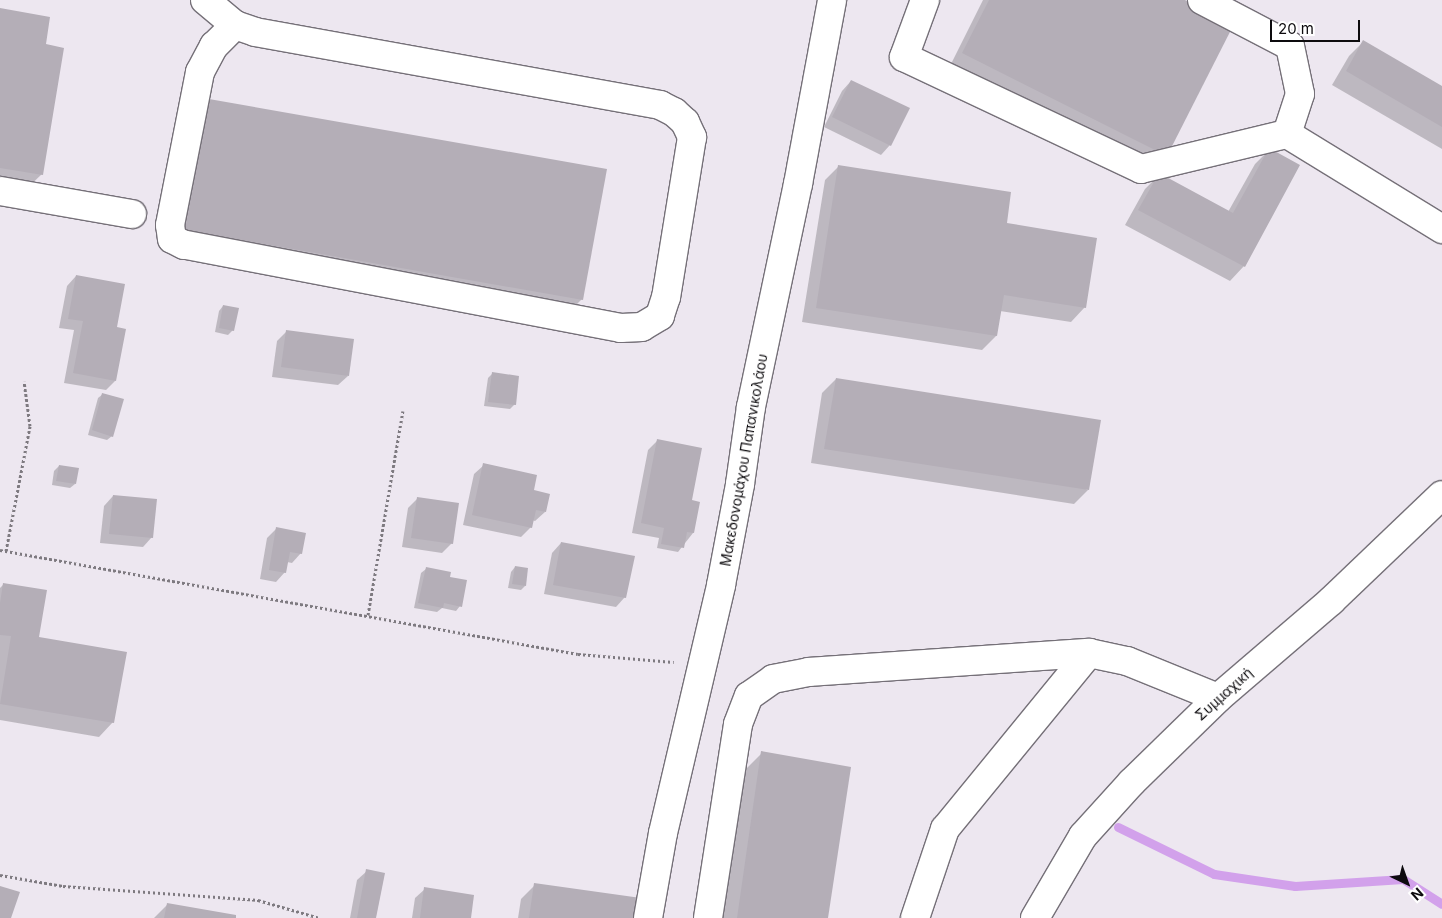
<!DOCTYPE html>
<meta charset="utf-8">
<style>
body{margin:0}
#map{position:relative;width:1442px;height:918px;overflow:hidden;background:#ede7f0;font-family:Inter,sans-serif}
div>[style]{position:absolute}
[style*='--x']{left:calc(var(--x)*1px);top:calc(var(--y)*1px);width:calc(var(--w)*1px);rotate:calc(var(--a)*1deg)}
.shadow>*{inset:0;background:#0003}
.stream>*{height:9px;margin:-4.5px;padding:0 4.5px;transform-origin:4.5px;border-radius:4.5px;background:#d2a1eb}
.building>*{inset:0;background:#b4aeb7}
.path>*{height:3px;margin-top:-1.5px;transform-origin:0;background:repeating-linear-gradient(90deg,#7e7a80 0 2.5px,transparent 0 5px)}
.roads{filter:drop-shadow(1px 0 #757078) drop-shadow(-1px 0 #757078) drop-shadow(0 1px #757078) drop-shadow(0 -1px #757078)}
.minor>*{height:28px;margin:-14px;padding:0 14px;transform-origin:14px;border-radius:14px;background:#fff}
span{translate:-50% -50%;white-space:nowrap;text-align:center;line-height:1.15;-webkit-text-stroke:4px #fff;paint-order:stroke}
.street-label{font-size:14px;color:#0d0b0e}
.north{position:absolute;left:1382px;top:858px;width:50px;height:50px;-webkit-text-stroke:4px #fff;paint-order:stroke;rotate:138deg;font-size:14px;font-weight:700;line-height:20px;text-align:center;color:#0d0b0e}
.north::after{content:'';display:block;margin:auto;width:18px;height:22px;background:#0d0b0e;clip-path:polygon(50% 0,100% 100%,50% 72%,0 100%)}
.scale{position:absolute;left:1270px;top:20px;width:90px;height:22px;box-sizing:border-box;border:2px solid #0d0b0e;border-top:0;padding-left:6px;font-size:15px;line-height:18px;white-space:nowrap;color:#0d0b0e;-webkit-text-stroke:4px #fff;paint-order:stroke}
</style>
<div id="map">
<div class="shadow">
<i style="clip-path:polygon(983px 0,1182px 0,1232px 25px,1152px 169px,949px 68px)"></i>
<i style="clip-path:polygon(0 10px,44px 45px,42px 174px,23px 192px,0 188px)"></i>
<i style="clip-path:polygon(1363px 42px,1442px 87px,1442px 149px,1332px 85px,1349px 56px)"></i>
<i style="clip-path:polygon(851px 81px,890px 145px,881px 155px,824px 127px,842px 91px)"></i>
<i style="clip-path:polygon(209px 100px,582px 299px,564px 317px,168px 247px,191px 118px)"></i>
<i style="clip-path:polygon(1269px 150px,1298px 166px,1244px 266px,1230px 281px,1125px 225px,1145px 189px,1159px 175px,1228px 212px,1255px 164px)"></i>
<i style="clip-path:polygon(839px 166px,1005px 224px,1085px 307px,1071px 322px,1000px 311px,996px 336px,982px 350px,802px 322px,825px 180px)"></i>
<i style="clip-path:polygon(76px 276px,115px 381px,106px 390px,64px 383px,74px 330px,59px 328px,67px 286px)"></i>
<i style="clip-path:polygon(223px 306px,233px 330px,228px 335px,215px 332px,219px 311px)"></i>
<i style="clip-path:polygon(286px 332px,348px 376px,338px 385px,272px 377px,277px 341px)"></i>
<i style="clip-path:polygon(493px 373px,515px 404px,510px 409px,484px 406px,488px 378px)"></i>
<i style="clip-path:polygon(836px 379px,1088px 490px,1074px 504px,811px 463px,822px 393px)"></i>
<i style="clip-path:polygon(103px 394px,112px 436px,107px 440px,88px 435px,98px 398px)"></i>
<i style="clip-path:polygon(657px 441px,691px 501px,693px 533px,678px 552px,657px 548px,659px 538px,632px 533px,648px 450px)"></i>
<i style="clip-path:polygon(484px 465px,533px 491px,545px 512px,535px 521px,532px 520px,531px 527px,521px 537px,463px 525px,474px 474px)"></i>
<i style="clip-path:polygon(59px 466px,75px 484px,70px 488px,52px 485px,54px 471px)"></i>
<i style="clip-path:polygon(113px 496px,152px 537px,143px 547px,100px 543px,104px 506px)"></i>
<i style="clip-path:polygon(417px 499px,452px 543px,442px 553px,402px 547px,408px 508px)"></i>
<i style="clip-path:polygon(276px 529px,301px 553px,292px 563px,287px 562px,285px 572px,276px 582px,260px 579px,267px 538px)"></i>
<i style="clip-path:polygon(561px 543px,625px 597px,616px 607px,544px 594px,552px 553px)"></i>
<i style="clip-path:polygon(515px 567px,525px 586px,521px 590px,508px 588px,511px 572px)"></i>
<i style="clip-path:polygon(426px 569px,448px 578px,460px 606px,456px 611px,442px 608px,437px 612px,414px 608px,421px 573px)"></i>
<i style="clip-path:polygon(4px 584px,38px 638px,113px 722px,99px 737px,0 720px,0 588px)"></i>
<i style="clip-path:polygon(762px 753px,827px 918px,722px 918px,744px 771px)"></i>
<i style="clip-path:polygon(367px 871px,375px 918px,350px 918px,357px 880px)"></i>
<i style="clip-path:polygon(535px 885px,645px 918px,518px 918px,521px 899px)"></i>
<i style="clip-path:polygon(425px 889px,470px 918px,412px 918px,415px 898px)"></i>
<i style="clip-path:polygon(167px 905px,234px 918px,154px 918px)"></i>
</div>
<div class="stream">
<i style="--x:1118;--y:827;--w:107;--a:26.1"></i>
<i style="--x:1214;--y:874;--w:82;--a:8.4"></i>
<i style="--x:1295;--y:886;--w:108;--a:-3.7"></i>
<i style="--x:1403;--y:879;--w:46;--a:32.7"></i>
</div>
<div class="building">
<i style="clip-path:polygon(989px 0,1185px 0,1234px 24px,1167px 156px,962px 53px)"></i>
<i style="clip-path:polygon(0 8px,50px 17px,46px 44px,64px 48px,43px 175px,0 168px)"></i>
<i style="clip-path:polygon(1363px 40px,1442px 86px,1442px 127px,1346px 71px)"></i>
<i style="clip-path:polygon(851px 80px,910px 108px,891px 146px,832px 117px)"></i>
<i style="clip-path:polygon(209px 99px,607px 169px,583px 300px,185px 230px)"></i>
<i style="clip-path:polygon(1269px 148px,1300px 165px,1245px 267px,1138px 210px,1159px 173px,1233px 213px)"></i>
<i style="clip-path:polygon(838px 165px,1011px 192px,1007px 223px,1097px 238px,1086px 308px,1004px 295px,997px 336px,816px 308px)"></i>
<i style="clip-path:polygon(76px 275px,125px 284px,117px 327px,126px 329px,116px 381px,73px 373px,83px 321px,68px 319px)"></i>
<i style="clip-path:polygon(223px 305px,239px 308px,234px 331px,219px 328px)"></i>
<i style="clip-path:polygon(286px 330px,354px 339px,349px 376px,281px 367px)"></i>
<i style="clip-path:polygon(492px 372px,519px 376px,516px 405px,488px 402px)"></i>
<i style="clip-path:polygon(836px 378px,1101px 420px,1089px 490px,824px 449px)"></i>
<i style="clip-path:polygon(102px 393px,124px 399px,113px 437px,92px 430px)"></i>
<i style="clip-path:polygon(657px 439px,702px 448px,692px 500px,700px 502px,694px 533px,687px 532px,684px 548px,661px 544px,664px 528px,641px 523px)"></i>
<i style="clip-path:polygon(483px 463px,537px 475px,534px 490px,550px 494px,546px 512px,536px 510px,532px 528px,472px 515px)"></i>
<i style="clip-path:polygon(59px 465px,79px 468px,76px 484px,56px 481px)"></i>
<i style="clip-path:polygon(113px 495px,157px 499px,153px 538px,109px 534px)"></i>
<i style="clip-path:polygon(417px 497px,459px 503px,453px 544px,411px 538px)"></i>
<i style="clip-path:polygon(276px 527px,306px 533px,302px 554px,290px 552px,286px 573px,269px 570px)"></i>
<i style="clip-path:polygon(561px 542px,635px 556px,626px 598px,553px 585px)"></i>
<i style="clip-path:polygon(515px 566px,528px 568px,526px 586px,512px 584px)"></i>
<i style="clip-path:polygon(426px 567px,451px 572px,450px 577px,467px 580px,462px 607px,444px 603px,443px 608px,418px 603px)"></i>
<i style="clip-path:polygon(3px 583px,47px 590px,39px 637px,127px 652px,114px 723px,0 704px,11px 636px,0 635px,0 603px)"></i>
<i style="clip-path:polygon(761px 751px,851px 767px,828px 918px,737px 918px)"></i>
<i style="clip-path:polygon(366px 869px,385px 873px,376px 918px,357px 918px)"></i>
<i style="clip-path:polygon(534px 883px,648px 899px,646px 918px,529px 918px)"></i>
<i style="clip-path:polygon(0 886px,20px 892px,11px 918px,0 918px)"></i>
<i style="clip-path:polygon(424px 887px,474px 895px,471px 918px,420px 918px)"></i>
<i style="clip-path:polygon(167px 903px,236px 915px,236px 918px,164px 918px)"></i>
</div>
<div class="path">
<i style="--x:0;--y:550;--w:587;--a:10.2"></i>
<i style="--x:578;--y:654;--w:96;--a:4.8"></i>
<i style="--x:6;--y:551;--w:127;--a:-79.1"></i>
<i style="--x:30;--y:426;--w:45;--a:-97.6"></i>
<i style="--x:368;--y:615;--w:207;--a:-80.3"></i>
<i style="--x:0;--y:875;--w:64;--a:9.9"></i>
<i style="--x:63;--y:886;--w:196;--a:4.1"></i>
<i style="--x:258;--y:900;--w:65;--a:16.2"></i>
</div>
<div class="roads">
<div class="minor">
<i style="--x:205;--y:0;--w:39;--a:40"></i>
<i style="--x:235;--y:25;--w:21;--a:19"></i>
<i style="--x:255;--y:32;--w:412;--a:10.2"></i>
<i style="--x:660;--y:105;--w:16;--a:27"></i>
<i style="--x:674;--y:112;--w:15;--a:42"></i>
<i style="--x:685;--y:122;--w:17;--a:65"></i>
<i style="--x:692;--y:137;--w:162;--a:99.2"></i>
<i style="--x:666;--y:297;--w:20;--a:108"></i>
<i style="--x:660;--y:316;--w:21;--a:149"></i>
<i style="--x:642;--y:327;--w:21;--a:177"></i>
<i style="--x:621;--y:328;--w:445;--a:-169.2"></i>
<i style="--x:184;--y:245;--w:13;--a:-153"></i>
<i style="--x:172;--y:239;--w:14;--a:-98"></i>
<i style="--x:170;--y:225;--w:156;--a:-78.9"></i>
<i style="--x:200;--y:72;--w:30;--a:-62"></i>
<i style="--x:214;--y:46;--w:30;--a:-45"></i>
<i style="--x:925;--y:0;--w:61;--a:110.2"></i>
<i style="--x:904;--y:57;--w:262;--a:25.3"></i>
<i style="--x:1141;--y:169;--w:150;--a:-13.5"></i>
<i style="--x:1287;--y:134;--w:182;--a:31.5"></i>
<i style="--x:1202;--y:0;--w:99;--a:27.6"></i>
<i style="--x:1290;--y:46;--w:49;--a:78.2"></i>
<i style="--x:1300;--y:94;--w:42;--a:108"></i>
<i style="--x:0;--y:191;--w:134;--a:9.9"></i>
<i style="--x:648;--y:918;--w:86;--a:-80"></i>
<i style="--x:663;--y:833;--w:255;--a:-76.8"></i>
<i style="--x:721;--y:585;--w:103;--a:-79.3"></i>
<i style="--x:740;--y:484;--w:78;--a:-81.9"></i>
<i style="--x:751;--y:407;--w:228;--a:-78.1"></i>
<i style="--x:798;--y:184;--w:187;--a:-79.5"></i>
<i style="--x:708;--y:918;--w:196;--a:-81.2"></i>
<i style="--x:738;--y:724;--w:30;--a:-69"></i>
<i style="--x:749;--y:696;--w:29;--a:-35"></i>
<i style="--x:773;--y:679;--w:36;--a:-11"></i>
<i style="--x:808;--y:672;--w:282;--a:-3.9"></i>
<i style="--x:1089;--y:653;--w:39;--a:12"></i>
<i style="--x:1127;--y:661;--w:98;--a:22.1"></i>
<i style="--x:915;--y:918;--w:94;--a:-71.4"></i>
<i style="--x:945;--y:829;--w:227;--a:-50.7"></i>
<i style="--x:1035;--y:918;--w:95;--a:-59.7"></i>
<i style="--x:1083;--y:836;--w:73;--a:-47.8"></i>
<i style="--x:1132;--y:782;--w:120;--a:-44.3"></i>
<i style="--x:1218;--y:698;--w:149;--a:-40.6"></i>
<i style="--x:1331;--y:601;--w:153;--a:-43.7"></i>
</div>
</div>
<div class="street-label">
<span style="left:744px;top:460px;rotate:-80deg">Μακεδονομάχου Παπανικολάου</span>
<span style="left:1224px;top:694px;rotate:-42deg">Συμμαχική</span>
</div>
<div class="north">N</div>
<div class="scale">20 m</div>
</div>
